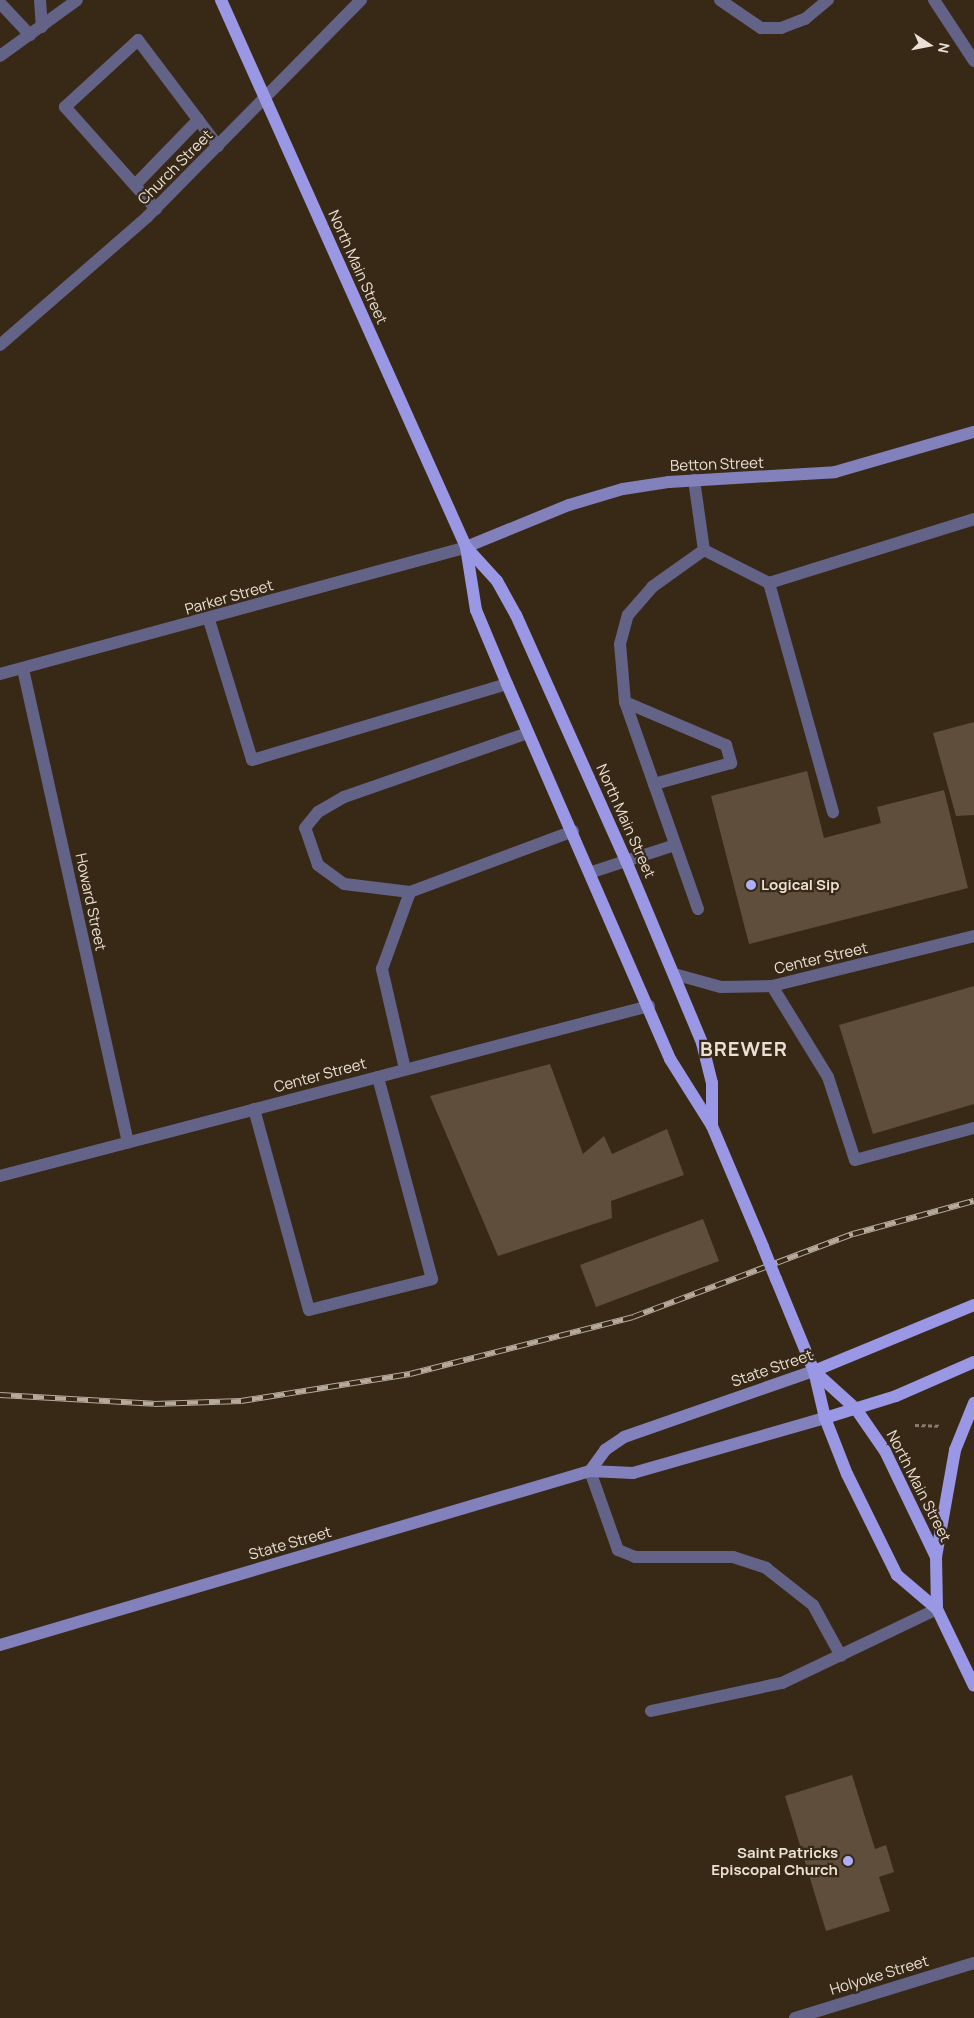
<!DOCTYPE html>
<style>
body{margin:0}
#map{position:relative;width:974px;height:2018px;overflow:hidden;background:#382917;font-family:Manrope,sans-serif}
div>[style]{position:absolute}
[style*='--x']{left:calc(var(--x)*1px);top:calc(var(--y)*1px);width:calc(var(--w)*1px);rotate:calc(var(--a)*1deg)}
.building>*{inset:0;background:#5f4e3c}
.path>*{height:3px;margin-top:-1.5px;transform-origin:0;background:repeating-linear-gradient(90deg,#897c6d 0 4px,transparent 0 6.5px)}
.lane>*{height:12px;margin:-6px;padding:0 6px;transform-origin:6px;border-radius:6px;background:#636388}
.street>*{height:12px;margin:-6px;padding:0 6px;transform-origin:6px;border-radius:6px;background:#636388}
.secondary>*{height:12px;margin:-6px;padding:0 6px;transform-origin:6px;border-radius:6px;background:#8281bc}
.primary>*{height:12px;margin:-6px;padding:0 6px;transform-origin:6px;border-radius:6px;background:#9a98e5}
.rail>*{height:5.5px;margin-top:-2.75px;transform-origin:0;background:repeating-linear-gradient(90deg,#382917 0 11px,#b5aa9d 0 22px);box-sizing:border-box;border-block:1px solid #b5aa9d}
.primary-bridge>*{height:12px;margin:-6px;padding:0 6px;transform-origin:6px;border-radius:6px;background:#9a98e5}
.dots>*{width:14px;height:14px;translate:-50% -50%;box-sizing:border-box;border:2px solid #382917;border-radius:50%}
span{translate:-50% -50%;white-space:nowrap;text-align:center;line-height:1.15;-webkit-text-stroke:4.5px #382917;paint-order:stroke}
.street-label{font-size:15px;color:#eae0d5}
.poi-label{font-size:15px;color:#eae0d5;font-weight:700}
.left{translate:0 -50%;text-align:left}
.right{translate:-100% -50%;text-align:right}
.district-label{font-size:20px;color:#eae0d5;font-weight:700;letter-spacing:1px}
.north{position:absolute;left:904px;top:20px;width:50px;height:50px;-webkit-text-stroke:4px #382917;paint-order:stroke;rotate:101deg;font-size:14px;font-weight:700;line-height:20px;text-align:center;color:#eae0d5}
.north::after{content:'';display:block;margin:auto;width:18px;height:22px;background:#eae0d5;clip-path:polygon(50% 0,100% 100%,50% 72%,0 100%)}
</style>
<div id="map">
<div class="building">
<i style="clip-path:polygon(974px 722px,974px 815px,956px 816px,933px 733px)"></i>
<i style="clip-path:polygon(807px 771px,824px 838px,881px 823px,877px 807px,944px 790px,968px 888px,749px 944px,711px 796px)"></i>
<i style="clip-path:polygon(974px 986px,974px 1104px,873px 1134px,839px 1025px)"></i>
<i style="clip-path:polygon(550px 1064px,583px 1154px,604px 1136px,612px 1154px,667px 1129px,684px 1175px,611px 1201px,612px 1218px,498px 1256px,430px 1096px)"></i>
<i style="clip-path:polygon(703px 1219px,719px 1261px,596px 1307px,580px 1265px)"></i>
<i style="clip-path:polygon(852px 1775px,875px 1849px,886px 1845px,894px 1872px,879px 1877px,890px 1911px,826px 1931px,785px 1796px)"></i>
</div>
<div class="path">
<i style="--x:915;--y:1425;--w:24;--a:2"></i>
</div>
<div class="lane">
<i style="--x:40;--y:0;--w:27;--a:86"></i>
<i style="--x:720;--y:0;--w:50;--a:34.3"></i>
<i style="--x:761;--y:28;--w:20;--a:0"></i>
<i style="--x:781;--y:28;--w:26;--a:-21"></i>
<i style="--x:805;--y:19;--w:30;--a:-40"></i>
<i style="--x:0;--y:3;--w:44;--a:46.8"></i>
<i style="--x:0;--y:56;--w:95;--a:-36"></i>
<i style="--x:135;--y:185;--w:91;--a:-45.9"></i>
<i style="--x:156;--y:209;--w:137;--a:-131.7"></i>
<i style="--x:65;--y:107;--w:99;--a:-42.5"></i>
<i style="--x:138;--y:40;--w:133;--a:53"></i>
<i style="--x:694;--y:480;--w:71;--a:81.9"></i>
<i style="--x:769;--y:583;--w:238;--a:74.4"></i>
<i style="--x:209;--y:620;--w:146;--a:72.9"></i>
<i style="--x:252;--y:760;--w:266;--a:-16.6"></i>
<i style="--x:625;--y:702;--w:110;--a:23.1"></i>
<i style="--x:726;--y:745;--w:19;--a:74"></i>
<i style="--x:731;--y:763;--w:80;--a:164.7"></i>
<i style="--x:592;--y:872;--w:87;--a:-18"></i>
<i style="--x:410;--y:892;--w:66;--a:-173.1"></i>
<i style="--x:344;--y:884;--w:32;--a:-144"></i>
<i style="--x:318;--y:865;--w:39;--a:-109"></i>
<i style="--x:305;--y:828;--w:21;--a:-51"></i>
<i style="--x:318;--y:812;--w:30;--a:-30"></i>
<i style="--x:344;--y:797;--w:195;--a:-19.2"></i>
<i style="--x:698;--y:909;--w:219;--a:-109.4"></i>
<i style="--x:625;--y:702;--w:58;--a:-94.9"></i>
<i style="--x:620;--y:644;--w:30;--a:-75"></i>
<i style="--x:628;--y:615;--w:37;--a:-49"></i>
<i style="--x:652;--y:587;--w:64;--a:-35.4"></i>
<i style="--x:704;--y:550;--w:73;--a:26.9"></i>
<i style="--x:769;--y:583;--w:215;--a:-17.3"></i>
<i style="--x:772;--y:986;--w:107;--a:58.4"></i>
<i style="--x:828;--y:1077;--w:87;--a:72"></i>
<i style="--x:855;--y:1160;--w:123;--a:-15.1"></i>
<i style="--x:405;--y:1069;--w:103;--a:-103"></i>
<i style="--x:382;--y:969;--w:82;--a:-70"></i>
<i style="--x:410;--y:892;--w:174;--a:-20.5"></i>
<i style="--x:254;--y:1109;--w:208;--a:74.7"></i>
<i style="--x:309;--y:1310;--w:127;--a:-14.1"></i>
<i style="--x:432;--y:1279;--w:209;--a:-105"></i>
<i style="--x:590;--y:1471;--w:84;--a:70.5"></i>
<i style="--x:618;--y:1550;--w:18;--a:22"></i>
<i style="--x:635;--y:1557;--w:98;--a:0"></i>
<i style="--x:733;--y:1557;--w:35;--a:18"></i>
<i style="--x:766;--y:1568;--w:60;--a:38.2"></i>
<i style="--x:813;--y:1605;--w:58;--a:61.2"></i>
<i style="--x:651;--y:1711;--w:134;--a:-12.1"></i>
<i style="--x:782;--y:1683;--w:172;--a:-25.5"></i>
</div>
<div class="street">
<i style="--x:934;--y:0;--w:73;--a:56.7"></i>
<i style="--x:0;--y:345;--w:195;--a:-41"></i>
<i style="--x:147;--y:217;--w:305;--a:-45.4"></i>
<i style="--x:23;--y:669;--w:485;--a:77.5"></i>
<i style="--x:0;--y:674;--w:483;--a:-15.2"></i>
<i style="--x:674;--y:974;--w:49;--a:15.5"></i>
<i style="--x:721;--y:987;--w:51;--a:-1.1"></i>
<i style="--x:772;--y:986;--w:208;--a:-13.9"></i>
<i style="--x:0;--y:1176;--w:671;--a:-14.68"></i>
<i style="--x:795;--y:2018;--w:187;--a:-17.1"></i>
</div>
<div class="secondary">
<i style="--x:466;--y:547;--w:111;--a:-22.2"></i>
<i style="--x:569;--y:505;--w:56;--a:-16.5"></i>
<i style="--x:623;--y:489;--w:47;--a:-8.7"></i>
<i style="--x:669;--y:482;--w:166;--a:-3.4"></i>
<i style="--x:835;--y:472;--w:145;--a:-16.1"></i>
<i style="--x:590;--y:1471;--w:26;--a:-54"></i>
<i style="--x:605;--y:1450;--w:23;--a:-34"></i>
<i style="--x:624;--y:1437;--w:201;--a:-19.2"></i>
<i style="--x:0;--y:1645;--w:615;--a:-16.43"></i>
<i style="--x:590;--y:1471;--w:43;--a:2.7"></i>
<i style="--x:633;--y:1473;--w:200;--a:-16"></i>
</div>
<div class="primary">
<i style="--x:221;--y:0;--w:599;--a:65.87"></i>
<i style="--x:466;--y:547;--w:64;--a:81"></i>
<i style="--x:476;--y:610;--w:80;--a:67.3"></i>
<i style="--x:507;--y:684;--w:409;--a:66.5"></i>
<i style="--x:670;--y:1059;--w:79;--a:57.9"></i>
<i style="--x:712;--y:1126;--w:131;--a:67.1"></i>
<i style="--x:466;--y:547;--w:46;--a:47.6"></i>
<i style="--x:497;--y:581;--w:39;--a:61"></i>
<i style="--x:516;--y:615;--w:269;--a:65.9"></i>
<i style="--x:626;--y:861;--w:197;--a:67.3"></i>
<i style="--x:702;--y:1043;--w:41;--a:76"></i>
<i style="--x:712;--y:1083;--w:43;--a:90"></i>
<i style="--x:776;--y:1279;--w:100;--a:67.6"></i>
<i style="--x:814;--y:1371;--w:48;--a:76.8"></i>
<i style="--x:825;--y:1418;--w:60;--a:68.6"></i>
<i style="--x:847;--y:1474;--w:113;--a:63.7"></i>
<i style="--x:897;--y:1575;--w:52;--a:40.4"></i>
<i style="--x:814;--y:1371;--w:57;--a:42.1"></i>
<i style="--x:856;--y:1409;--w:51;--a:55.4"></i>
<i style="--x:885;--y:1451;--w:118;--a:64.3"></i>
<i style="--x:936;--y:1557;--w:52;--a:88.9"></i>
<i style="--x:937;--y:1609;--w:85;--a:64.3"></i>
<i style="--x:814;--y:1371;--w:173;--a:-22.4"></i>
<i style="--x:825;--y:1418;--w:74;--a:-17.2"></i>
<i style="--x:896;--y:1396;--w:85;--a:-23.6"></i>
<i style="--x:936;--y:1557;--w:109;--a:-79.9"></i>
<i style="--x:955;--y:1450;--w:51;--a:-68"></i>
</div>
<div class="rail">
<i style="--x:0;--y:1395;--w:154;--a:3.3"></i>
<i style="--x:154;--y:1404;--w:87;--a:-2"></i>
<i style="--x:241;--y:1401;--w:171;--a:-9.1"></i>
<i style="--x:410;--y:1374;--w:230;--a:-14.3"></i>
<i style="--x:633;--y:1317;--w:235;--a:-20.7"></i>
<i style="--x:853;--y:1234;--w:125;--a:-15.3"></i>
</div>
<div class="primary-bridge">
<i style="--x:763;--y:1247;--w:35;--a:68"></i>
</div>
<div class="dots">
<i style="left:751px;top:885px;background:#afaefa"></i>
<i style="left:848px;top:1861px;background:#afaefa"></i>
</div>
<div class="street-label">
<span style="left:175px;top:167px;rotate:-45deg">Church Street</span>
<span style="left:358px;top:267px;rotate:66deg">North Main Street</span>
<span style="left:717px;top:464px;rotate:-2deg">Betton Street</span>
<span style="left:229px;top:597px;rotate:-16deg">Parker Street</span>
<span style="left:626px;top:821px;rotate:66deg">North Main Street</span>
<span style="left:91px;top:902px;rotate:78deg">Howard Street</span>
<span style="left:821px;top:958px;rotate:-13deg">Center Street</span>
<span style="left:320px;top:1075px;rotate:-15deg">Center Street</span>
<span style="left:772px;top:1368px;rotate:-19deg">State Street</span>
<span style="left:919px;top:1486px;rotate:63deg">North Main Street</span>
<span style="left:290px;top:1543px;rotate:-16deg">State Street</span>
<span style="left:879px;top:1975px;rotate:-17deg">Holyoke Street</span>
</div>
<div class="poi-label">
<span class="left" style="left:761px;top:885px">Logical Sip</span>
<span class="right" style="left:838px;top:1861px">Saint Patricks<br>Episcopal Church</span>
</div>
<div class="district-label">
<span style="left:744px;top:1048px">BREWER</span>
</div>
<div class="north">N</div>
</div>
